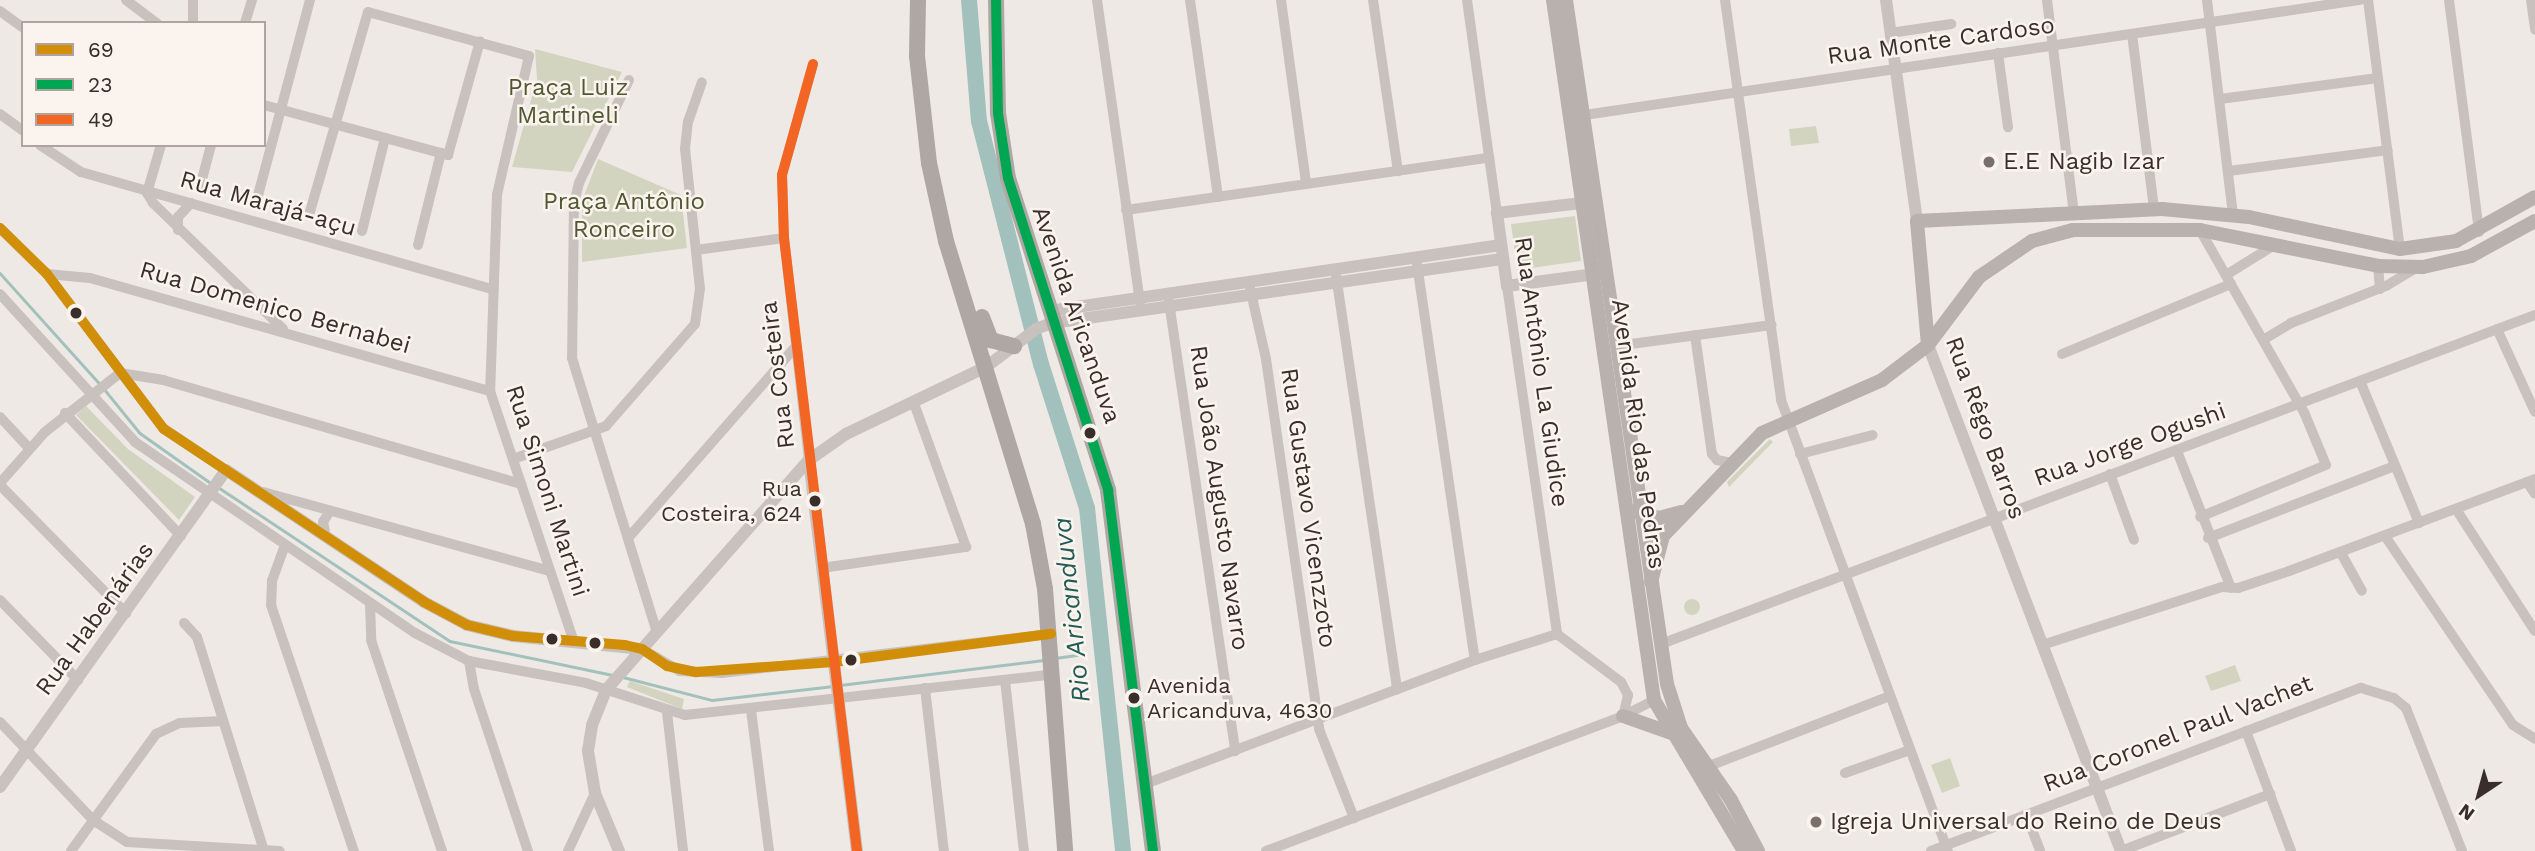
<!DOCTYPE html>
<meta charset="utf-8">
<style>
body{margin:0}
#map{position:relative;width:2535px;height:851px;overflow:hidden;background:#efe9e5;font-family:"Work Sans",sans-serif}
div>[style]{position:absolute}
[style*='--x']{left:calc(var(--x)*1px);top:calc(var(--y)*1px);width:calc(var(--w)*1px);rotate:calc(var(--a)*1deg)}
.green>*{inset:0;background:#d3d4c0}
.round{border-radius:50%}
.stream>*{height:2.5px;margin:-1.25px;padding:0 1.25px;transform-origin:1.25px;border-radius:1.25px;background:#a2c1bc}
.river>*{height:16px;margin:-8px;padding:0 8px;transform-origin:8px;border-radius:8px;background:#a2c1bc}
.minor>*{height:10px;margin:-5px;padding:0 5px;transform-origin:5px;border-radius:5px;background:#c8c1be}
.tertiary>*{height:12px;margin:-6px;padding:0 6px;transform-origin:6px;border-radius:6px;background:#c8c1be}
.secondary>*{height:14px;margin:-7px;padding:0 7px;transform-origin:7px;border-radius:7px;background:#b9b1ae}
.trunk>*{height:16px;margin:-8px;padding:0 8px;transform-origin:8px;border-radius:8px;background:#aea7a4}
.bus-1>*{height:10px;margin:-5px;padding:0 5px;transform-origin:5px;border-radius:5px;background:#d18e09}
.bus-2>*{height:10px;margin:-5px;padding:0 5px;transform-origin:5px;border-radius:5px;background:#00a651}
.bus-3>*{height:10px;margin:-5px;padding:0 5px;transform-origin:5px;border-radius:5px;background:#f26522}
.dots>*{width:19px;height:19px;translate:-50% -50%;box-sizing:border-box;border:4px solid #faf3ee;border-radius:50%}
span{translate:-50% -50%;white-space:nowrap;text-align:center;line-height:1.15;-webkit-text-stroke:5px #faf3ee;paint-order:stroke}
.bus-label{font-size:22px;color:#3a2e2b}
.right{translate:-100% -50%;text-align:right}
.left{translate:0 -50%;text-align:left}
.street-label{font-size:24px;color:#3a2e2b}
.park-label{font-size:24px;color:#4f5830}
.poi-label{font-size:24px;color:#3a2e2b}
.water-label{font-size:26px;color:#215b56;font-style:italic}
.legend{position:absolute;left:21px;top:21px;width:245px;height:126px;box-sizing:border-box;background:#faf3ee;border:2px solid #ada4a0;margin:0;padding:9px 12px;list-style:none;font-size:21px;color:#3a2e2b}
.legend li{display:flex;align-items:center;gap:14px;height:35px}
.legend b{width:35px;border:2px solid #ada4a0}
.north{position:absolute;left:2444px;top:760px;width:70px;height:70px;-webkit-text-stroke:5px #faf3ee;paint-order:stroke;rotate:216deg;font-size:19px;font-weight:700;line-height:28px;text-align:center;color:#3a2e2b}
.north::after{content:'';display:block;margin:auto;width:24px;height:32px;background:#3a2e2b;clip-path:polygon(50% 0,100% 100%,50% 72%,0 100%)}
</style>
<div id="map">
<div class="green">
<i style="clip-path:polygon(535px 49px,622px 72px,572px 172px,512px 167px,537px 79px)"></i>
<i style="clip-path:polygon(1816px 126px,1819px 143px,1791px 146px,1789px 129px)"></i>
<i style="clip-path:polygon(598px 159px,681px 195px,687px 248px,582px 262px,582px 201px)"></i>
<i style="clip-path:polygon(1575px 216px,1581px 261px,1517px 270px,1511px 224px)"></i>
<i style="clip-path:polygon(86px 406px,128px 449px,195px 497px,179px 520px,76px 415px)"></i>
<i style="clip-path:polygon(1770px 439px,1773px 442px,1729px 487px,1727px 482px)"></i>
<i class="round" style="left:1684px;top:599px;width:16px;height:16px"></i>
<i style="clip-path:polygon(2235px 665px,2241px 681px,2211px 691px,2205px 676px)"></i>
<i style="clip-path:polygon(630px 681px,684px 699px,682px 709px,627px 687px)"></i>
<i style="clip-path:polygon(1950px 758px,1960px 786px,1942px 793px,1931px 765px)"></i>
</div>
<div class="stream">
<i style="--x:0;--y:273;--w:151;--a:48"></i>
<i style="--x:105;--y:390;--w:55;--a:50.9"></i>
<i style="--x:140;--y:433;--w:88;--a:35.3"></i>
<i style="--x:218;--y:487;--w:278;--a:33.6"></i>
<i style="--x:450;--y:641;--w:167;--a:11.8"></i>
<i style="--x:1055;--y:658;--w:27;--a:-8"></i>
<i style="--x:623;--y:677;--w:92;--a:14.5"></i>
<i style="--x:712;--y:700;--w:122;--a:-6.6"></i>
<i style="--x:840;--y:685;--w:207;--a:-7"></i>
</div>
<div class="river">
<i style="--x:969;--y:0;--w:121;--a:85.3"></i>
<i style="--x:979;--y:121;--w:251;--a:75.7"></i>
<i style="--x:1041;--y:364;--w:151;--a:72.3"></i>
<i style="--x:1087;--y:508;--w:345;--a:84"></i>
</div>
<div class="minor">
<i style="--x:126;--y:0;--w:39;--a:37"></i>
<i style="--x:1097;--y:0;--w:305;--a:81.9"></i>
<i style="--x:1190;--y:0;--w:199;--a:81.9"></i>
<i style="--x:1281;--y:0;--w:185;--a:82.2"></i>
<i style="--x:1373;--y:0;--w:173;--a:81.7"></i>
<i style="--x:1467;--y:0;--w:215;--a:82"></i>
<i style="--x:1725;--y:0;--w:404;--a:82"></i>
<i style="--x:1781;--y:400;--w:481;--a:69.7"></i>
<i style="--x:2047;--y:0;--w:216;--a:82.8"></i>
<i style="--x:2207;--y:0;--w:217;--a:83.1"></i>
<i style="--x:2368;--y:0;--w:251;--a:82.7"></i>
<i style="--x:2449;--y:0;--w:234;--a:82.6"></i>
<i style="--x:2531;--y:0;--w:30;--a:82"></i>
<i style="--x:0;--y:11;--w:29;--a:36"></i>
<i style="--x:193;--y:23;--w:23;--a:-90"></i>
<i style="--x:245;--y:23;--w:24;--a:-73"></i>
<i style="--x:1890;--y:33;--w:62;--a:-8.4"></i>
<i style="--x:2132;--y:34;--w:176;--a:82.8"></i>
<i style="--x:1998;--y:53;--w:75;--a:82.3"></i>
<i style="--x:629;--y:80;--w:114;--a:115.9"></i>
<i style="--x:579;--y:183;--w:21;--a:104"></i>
<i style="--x:574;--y:203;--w:155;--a:90.7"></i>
<i style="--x:572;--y:358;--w:287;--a:72.8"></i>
<i style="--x:2220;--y:99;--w:159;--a:-7.6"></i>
<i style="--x:264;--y:105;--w:191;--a:15.2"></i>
<i style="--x:448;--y:155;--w:118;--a:-74.3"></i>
<i style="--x:0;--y:114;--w:29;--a:36"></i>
<i style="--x:1578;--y:116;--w:791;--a:-8.44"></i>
<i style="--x:40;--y:145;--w:49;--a:33.4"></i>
<i style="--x:81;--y:172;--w:427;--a:15.9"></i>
<i style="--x:161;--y:145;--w:50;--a:106.3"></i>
<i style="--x:147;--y:193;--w:12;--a:59"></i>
<i style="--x:153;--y:203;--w:181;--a:44.1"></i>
<i style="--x:2229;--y:171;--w:160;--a:-7.5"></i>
<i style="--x:200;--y:187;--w:43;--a:-75.3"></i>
<i style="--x:256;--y:203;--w:210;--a:-75.1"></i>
<i style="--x:1126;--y:210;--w:367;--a:-8.2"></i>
<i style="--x:309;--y:215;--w:211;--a:-73.8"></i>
<i style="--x:368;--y:12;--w:167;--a:15.3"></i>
<i style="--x:529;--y:56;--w:143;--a:103"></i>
<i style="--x:497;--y:195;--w:196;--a:92"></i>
<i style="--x:490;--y:391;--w:265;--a:71.5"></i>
<i style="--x:0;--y:228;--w:66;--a:44.4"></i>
<i style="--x:47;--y:274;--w:194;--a:53"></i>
<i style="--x:164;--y:429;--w:74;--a:33.5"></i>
<i style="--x:178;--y:230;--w:13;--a:-90"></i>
<i style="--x:178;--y:217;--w:19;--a:-47"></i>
<i style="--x:2200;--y:230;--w:210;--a:60.3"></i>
<i style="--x:2304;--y:412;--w:57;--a:67.5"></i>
<i style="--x:2326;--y:465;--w:136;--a:157.6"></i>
<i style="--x:362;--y:231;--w:96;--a:-76.1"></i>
<i style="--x:418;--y:245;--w:95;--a:-76"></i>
<i style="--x:696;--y:250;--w:89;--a:-7.8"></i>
<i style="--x:1416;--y:257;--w:407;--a:81.7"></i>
<i style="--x:2378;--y:266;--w:23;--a:85"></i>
<i style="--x:47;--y:274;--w:43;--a:5.3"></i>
<i style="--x:90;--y:278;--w:416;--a:15.8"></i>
<i style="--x:1336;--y:275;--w:419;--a:81.6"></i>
<i style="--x:2226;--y:275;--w:59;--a:-31.8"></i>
<i style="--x:1507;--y:286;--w:352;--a:81.8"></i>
<i style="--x:1250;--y:288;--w:73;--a:77.3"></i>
<i style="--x:1266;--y:359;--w:374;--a:81.8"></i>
<i style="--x:1319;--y:729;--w:96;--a:68.5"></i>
<i style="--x:0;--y:294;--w:200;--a:47.6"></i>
<i style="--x:135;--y:442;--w:339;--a:34.3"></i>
<i style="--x:415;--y:633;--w:61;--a:27.4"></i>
<i style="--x:469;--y:661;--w:119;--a:10.6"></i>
<i style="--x:586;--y:683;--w:104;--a:17.9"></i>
<i style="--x:685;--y:715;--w:371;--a:-6.3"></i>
<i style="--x:1169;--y:302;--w:454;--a:81.6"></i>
<i style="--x:2497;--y:329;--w:91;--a:65.4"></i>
<i style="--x:1695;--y:335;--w:120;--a:81.9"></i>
<i style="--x:1712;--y:454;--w:8;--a:50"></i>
<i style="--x:1717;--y:460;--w:15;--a:11"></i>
<i style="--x:2263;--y:340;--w:33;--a:-31"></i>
<i style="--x:2291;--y:323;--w:102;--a:-21.3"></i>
<i style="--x:2386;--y:286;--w:35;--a:-31"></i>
<i style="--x:1616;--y:346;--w:157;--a:-7.7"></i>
<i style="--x:2062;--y:354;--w:183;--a:-22.5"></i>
<i style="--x:2360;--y:381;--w:154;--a:67.4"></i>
<i style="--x:65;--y:413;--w:169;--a:46.7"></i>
<i style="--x:0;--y:417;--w:41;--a:47"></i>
<i style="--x:2177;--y:451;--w:147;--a:68.5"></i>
<i style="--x:1800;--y:454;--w:75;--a:-14.6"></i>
<i style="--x:513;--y:459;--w:99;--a:-19.5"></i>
<i style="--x:606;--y:426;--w:135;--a:-48.9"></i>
<i style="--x:695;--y:324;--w:35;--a:-82"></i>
<i style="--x:700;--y:289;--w:141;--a:-96.1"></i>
<i style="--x:685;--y:149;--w:27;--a:-84"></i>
<i style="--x:688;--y:122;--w:42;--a:-70.7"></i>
<i style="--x:809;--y:460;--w:223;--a:-96.4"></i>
<i style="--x:784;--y:238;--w:63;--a:-91.8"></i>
<i style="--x:782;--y:175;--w:115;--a:-74.4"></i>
<i style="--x:2110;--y:474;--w:70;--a:70"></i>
<i style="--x:2527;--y:482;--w:14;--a:56"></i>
<i style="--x:0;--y:483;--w:68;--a:-48.6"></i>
<i style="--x:45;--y:432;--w:95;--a:-38.2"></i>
<i style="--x:120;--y:373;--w:44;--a:9.2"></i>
<i style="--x:163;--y:380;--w:373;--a:16.2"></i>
<i style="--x:0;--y:485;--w:180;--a:45.5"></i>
<i style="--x:263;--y:492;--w:297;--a:15.4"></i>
<i style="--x:2456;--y:509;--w:145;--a:57.1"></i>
<i style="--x:2385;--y:536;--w:228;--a:55.9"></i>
<i style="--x:2513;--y:725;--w:26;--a:32"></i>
<i style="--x:326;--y:537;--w:15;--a:-101"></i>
<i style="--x:323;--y:522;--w:13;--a:-58"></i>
<i style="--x:629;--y:537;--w:254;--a:-48.8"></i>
<i style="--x:2208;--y:538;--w:200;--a:-21.1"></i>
<i style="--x:285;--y:545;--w:38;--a:110"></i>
<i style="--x:272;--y:581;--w:24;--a:92"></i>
<i style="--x:271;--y:605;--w:260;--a:71.4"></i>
<i style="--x:2341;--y:553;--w:43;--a:61.1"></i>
<i style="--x:822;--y:568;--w:146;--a:-8.3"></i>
<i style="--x:966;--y:547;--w:153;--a:-109.9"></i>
<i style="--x:0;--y:600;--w:112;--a:45.7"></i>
<i style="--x:370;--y:603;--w:37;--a:88"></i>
<i style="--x:371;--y:640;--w:223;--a:71.4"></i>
<i style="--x:184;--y:623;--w:19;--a:47"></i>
<i style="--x:197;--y:637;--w:220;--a:72.6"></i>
<i style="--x:1557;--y:634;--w:80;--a:36.9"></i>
<i style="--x:1621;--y:682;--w:15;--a:62"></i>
<i style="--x:1628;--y:695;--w:22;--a:103"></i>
<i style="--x:1661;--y:644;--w:934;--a:-20.63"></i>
<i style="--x:2042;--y:645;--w:189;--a:-17.9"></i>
<i style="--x:2222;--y:587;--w:16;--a:4"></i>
<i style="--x:2238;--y:588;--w:54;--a:-18.4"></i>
<i style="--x:2289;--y:571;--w:263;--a:-20.5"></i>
<i style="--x:642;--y:649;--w:44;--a:30.1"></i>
<i style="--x:680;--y:671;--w:42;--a:2.7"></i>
<i style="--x:722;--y:673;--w:331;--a:-6.8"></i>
<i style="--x:469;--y:661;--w:28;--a:80"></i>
<i style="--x:474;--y:689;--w:171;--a:71.6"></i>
<i style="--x:1005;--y:680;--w:172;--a:83.7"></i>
<i style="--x:925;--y:688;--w:164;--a:83.4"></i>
<i style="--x:751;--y:710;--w:142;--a:82.7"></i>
<i style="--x:667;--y:712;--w:140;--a:83.4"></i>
<i style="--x:0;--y:722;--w:135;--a:46.5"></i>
<i style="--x:93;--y:820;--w:40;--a:32.9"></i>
<i style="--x:127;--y:842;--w:153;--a:3.4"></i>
<i style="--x:2246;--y:731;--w:128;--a:69.4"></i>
<i style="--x:1704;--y:768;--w:199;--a:-21.2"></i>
<i style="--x:1845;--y:773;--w:69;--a:-19.5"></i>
<i style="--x:1145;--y:784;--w:353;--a:-20.6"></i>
<i style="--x:1475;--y:660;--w:86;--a:-17.6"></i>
<i style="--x:2026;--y:814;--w:40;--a:69"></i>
<i style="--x:71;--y:851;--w:145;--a:-54"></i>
<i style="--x:156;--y:734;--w:26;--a:-25"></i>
<i style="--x:180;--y:723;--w:43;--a:-2.7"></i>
<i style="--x:568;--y:851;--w:64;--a:-65"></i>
<i style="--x:1266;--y:851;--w:382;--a:-20.7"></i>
<i style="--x:1623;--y:716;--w:35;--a:-27"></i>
<i style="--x:1931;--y:851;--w:460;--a:-20.8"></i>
<i style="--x:2361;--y:688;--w:34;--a:17"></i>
<i style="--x:2394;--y:698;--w:16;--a:40"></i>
<i style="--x:2406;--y:708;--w:154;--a:68.6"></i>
<i style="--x:2121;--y:851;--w:160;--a:-20.9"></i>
</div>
<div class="tertiary">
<i style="--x:1886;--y:0;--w:223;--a:82"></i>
<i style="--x:1590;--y:202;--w:94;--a:173.3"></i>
<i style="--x:1497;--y:213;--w:74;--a:82.2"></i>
<i style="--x:1507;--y:286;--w:96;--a:-7.8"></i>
<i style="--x:1049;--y:311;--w:457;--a:-8.3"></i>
<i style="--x:1928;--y:345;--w:542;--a:69.12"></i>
<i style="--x:809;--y:460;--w:394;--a:83"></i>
<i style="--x:0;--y:787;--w:389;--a:-54.5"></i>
<i style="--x:226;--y:470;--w:238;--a:33.7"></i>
<i style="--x:424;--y:602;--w:49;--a:28.1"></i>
<i style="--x:467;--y:625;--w:47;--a:13.4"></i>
<i style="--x:513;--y:636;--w:130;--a:5.8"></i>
<i style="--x:619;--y:851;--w:63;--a:-112.5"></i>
<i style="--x:595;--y:793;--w:43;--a:-99.5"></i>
<i style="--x:588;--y:751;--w:26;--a:-81"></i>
<i style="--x:592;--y:725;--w:38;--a:-68"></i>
<i style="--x:606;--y:690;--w:307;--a:-48.6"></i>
<i style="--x:809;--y:460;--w:45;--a:-35.1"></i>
<i style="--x:846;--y:434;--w:155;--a:-25.6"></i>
<i style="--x:986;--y:367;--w:63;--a:-37.2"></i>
<i style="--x:1036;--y:329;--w:17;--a:-21"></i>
<i style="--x:1052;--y:323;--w:456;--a:-8.1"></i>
</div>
<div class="secondary">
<i style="--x:1553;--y:0;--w:707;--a:81.79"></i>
<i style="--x:1654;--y:700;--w:176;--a:59.2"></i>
<i style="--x:1566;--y:0;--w:691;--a:81.6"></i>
<i style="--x:1667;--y:684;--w:46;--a:72.3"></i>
<i style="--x:1681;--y:728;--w:88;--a:55.2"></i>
<i style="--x:1731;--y:800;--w:58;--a:62.1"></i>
<i style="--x:1928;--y:345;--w:124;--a:-95.1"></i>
<i style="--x:1917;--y:221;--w:245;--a:-2.8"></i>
<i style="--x:2162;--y:209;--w:87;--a:5.3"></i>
<i style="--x:2249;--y:217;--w:154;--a:12"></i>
<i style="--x:2400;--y:249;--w:57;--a:-8.1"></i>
<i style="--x:2456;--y:241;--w:90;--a:-29.1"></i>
<i style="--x:1633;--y:511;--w:27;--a:15"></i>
<i style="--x:1659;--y:518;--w:23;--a:-15"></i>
<i style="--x:1651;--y:582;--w:48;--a:-75.4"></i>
<i style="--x:1663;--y:536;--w:143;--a:-46.1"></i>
<i style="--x:1762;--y:433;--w:131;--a:-23.8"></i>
<i style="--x:1882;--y:380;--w:58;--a:-37.3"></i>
<i style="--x:1928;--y:345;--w:85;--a:-53.1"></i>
<i style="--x:1979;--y:277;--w:64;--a:-34.2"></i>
<i style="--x:2032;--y:241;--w:42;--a:-15"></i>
<i style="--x:2073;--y:230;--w:127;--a:0"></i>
<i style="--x:2200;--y:230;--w:182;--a:11.4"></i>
<i style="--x:2378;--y:266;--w:45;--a:1.3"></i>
<i style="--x:2423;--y:267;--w:49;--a:-12.9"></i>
<i style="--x:2471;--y:256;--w:73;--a:-28.7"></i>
<i style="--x:1623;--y:716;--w:51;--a:19.5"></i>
</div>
<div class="trunk">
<i style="--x:918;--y:0;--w:56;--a:91"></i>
<i style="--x:917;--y:56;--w:108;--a:83.6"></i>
<i style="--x:929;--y:163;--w:80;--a:77.7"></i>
<i style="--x:946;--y:241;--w:296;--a:72.9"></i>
<i style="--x:1033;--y:524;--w:66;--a:79.5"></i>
<i style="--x:1045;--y:589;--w:263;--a:85.6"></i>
<i style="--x:996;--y:0;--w:113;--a:89"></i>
<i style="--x:998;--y:113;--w:66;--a:81.3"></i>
<i style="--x:1008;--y:178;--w:328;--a:72.2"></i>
<i style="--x:1108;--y:490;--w:364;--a:82.9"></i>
<i style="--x:982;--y:317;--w:25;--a:69"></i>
<i style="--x:991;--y:340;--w:24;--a:15"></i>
</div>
<div class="bus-1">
<i style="--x:0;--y:228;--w:66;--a:44.4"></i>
<i style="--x:47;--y:274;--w:194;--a:53"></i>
<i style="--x:164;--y:429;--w:312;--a:33.6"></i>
<i style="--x:424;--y:602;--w:49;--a:28.1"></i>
<i style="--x:467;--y:625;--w:47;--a:13.4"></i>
<i style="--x:513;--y:636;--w:112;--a:4.6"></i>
<i style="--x:625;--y:645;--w:17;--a:13"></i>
<i style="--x:642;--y:649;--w:30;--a:34"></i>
<i style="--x:667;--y:666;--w:30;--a:12"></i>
<i style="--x:696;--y:672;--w:138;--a:-4.1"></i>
<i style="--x:834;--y:662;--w:219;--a:-7.4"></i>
</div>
<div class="bus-2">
<i style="--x:996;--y:0;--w:113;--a:89"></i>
<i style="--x:998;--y:113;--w:66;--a:81.3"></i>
<i style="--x:1008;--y:178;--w:328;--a:72.2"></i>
<i style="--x:1108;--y:490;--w:364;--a:82.9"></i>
</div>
<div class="bus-3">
<i style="--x:813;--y:64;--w:115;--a:105.6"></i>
<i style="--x:782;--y:175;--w:63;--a:88.2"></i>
<i style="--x:784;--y:238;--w:617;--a:83.21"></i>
</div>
<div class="dots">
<i style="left:1989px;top:162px;background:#796f6c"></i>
<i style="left:76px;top:313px;background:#3a2e2b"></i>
<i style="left:1090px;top:433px;background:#3a2e2b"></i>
<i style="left:815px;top:501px;background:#3a2e2b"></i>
<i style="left:552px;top:639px;background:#3a2e2b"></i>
<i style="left:595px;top:643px;background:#3a2e2b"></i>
<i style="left:851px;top:660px;background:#3a2e2b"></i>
<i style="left:1134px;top:698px;background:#3a2e2b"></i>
<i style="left:1816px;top:822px;background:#796f6c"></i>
</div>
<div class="bus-label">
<span class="right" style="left:802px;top:501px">Rua<br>Costeira, 624</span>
<span class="left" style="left:1147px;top:698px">Avenida<br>Aricanduva, 4630</span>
</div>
<div class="street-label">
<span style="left:1941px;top:41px;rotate:-8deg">Rua Monte Cardoso</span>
<span style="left:268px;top:204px;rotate:16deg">Rua Marajá-açu</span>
<span style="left:275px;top:308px;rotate:16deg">Rua Domenico Bernabei</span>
<span style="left:1076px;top:315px;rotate:71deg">Avenida Aricanduva</span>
<span style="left:1541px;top:372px;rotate:82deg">Rua Antônio La Giudice</span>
<span style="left:778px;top:375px;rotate:-97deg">Rua Costeira</span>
<span style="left:1985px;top:428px;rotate:70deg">Rua Rêgo Barros</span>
<span style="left:1638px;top:434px;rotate:82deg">Avenida Rio das Pedras</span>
<span style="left:2130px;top:445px;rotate:-20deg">Rua Jorge Ogushi</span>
<span style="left:547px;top:491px;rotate:72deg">Rua Simoni Martini</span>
<span style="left:1219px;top:498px;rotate:82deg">Rua João Augusto Navarro</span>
<span style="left:1308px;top:508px;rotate:82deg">Rua Gustavo Vicenzzoto</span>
<span style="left:95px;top:619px;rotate:-54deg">Rua Habenárias</span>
<span style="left:2178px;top:734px;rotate:-21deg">Rua Coronel Paul Vachet</span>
</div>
<div class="park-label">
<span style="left:568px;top:102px">Praça Luiz<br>Martineli</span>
<span style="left:624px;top:216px">Praça Antônio<br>Ronceiro</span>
</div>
<div class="poi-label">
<span class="left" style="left:2003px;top:162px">E.E Nagib Izar</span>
<span class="left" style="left:1830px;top:822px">Igreja Universal do Reino de Deus</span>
</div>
<div class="water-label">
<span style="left:1072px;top:610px;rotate:-96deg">Rio Aricanduva</span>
</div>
<ul class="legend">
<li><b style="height:9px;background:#d18e09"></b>69</li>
<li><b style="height:9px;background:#00a651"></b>23</li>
<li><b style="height:9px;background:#f26522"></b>49</li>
</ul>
<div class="north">N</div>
</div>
